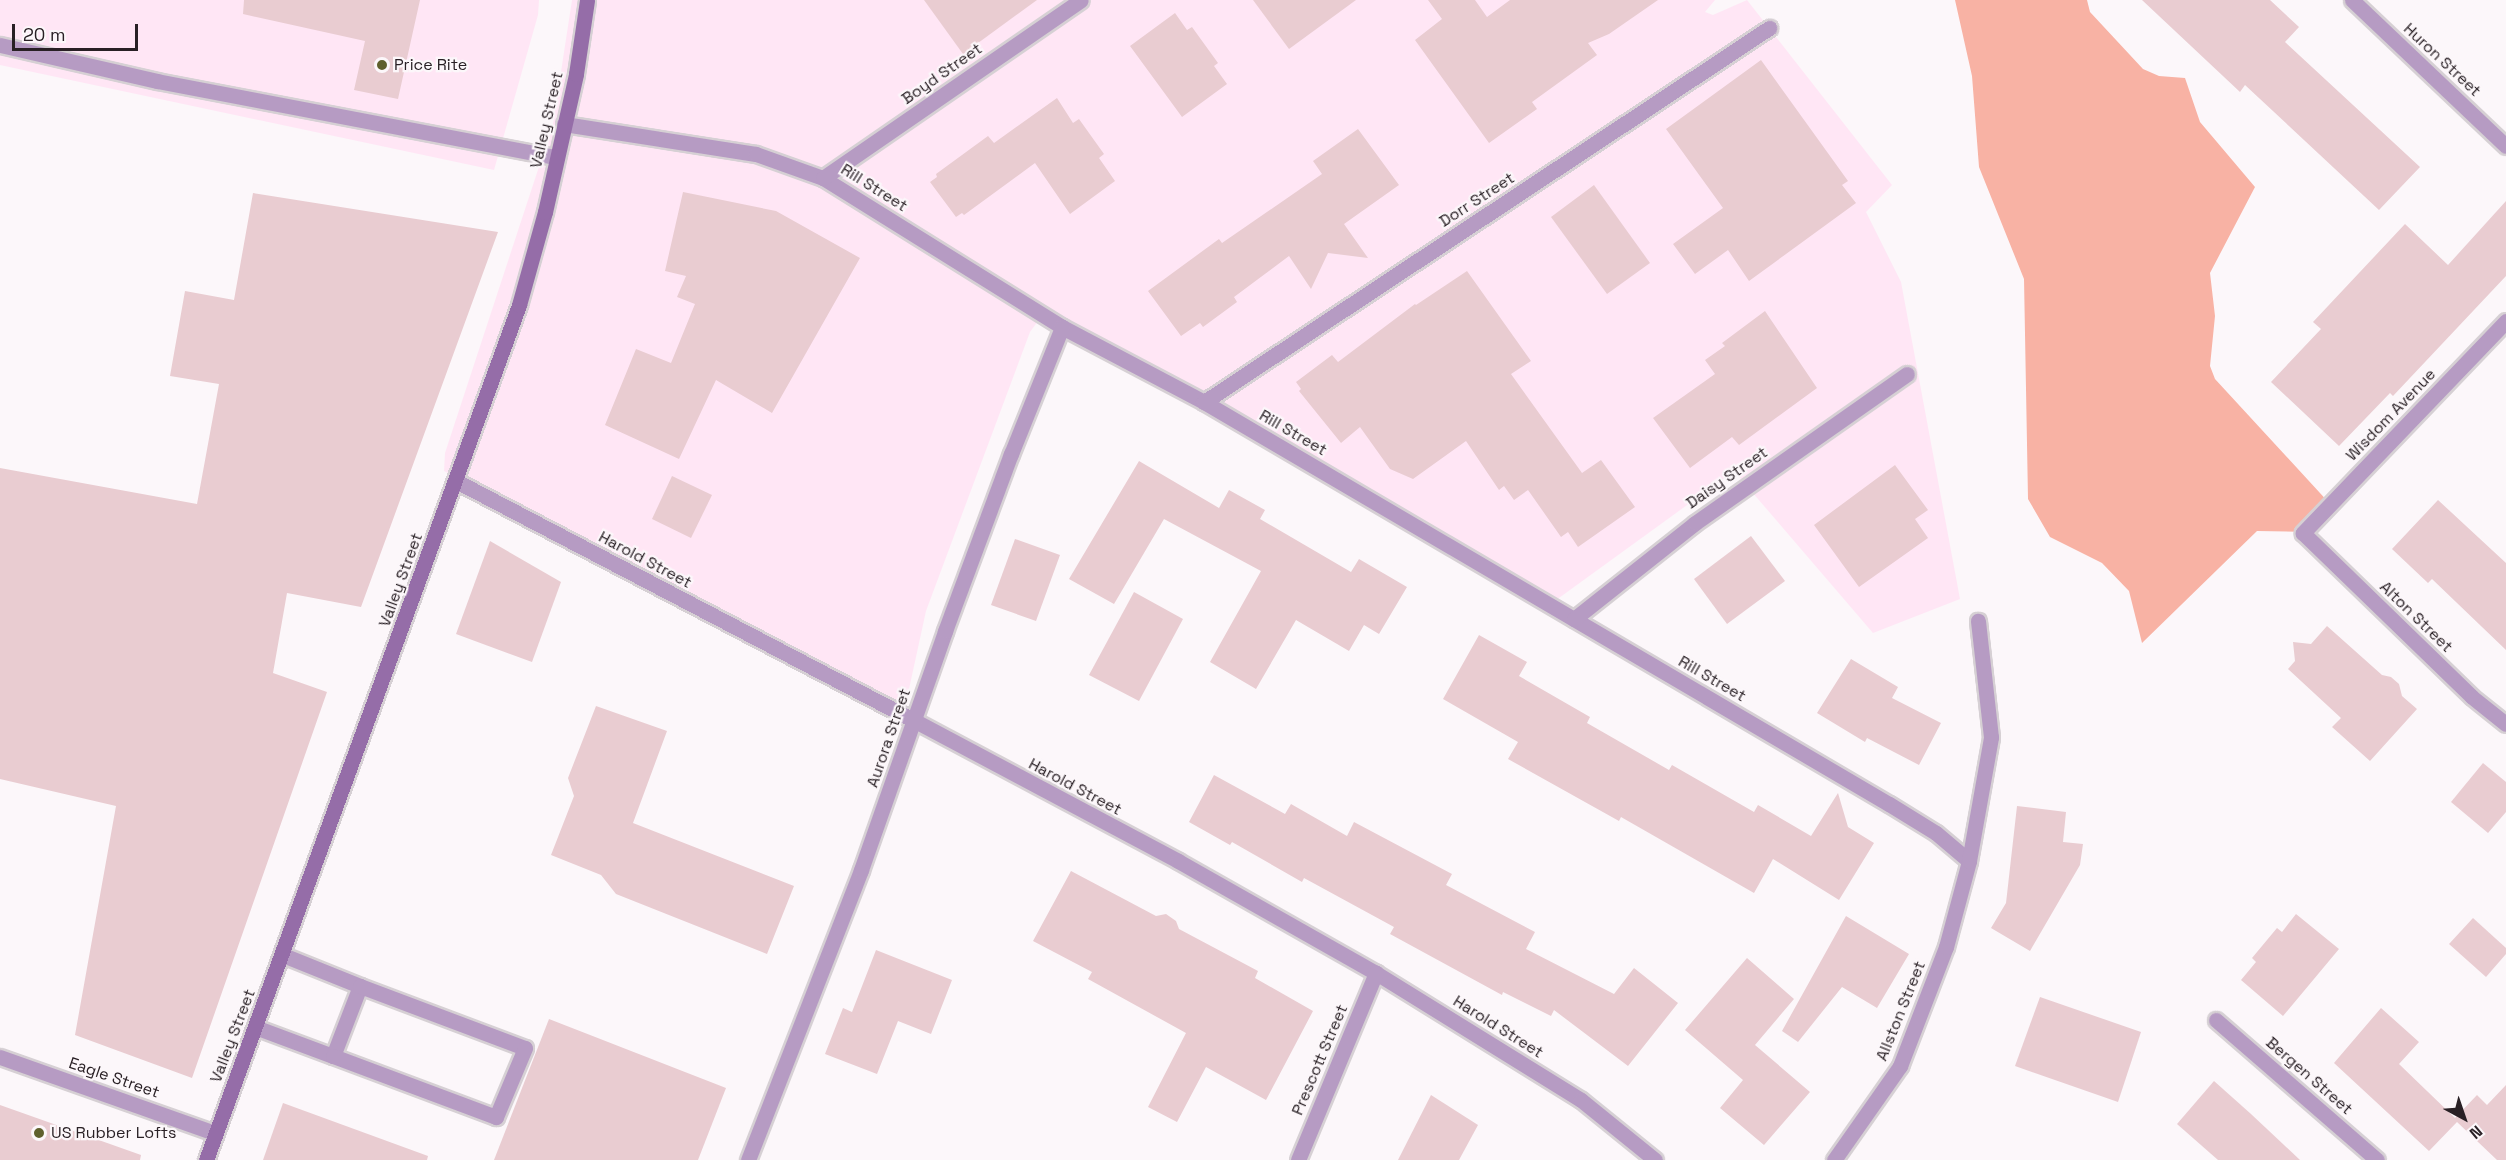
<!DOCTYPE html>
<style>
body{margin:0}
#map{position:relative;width:2506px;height:1160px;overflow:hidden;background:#fcf7fa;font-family:"Space Grotesk",sans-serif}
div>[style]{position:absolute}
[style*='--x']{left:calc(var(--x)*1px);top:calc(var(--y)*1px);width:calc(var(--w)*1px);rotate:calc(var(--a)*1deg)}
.built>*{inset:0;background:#ffe6f5}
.forest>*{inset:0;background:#f8b2a4}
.building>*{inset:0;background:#e9ccd1}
.roads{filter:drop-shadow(2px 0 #d6d0d4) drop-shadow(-2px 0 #d6d0d4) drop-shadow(0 2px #d6d0d4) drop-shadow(0 -2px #d6d0d4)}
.service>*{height:15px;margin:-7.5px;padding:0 7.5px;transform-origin:7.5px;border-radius:7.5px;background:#b69bc3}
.minor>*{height:15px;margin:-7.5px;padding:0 7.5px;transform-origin:7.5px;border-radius:7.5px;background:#b69bc3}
.tertiary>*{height:15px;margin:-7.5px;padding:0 7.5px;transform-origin:7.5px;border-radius:7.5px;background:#b69bc3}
.secondary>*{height:15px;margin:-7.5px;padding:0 7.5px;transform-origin:7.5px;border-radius:7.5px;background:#956da8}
.dots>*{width:16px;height:16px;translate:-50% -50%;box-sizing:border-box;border:3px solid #fcf7fa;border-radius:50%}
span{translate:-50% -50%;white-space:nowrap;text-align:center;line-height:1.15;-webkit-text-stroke:4.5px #fcf7fa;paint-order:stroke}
.street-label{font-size:16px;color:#292025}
.poi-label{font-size:16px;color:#292025}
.left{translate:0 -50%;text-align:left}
.north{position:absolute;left:2434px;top:1088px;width:60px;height:60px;-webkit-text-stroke:4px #fcf7fa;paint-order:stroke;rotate:140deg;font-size:16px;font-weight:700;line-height:24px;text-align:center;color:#292025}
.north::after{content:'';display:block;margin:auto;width:21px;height:27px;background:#292025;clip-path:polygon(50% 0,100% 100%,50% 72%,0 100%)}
.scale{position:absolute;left:12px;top:24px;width:126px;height:27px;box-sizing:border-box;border:3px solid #292025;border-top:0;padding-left:8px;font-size:18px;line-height:21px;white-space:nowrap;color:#292025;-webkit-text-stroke:4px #fcf7fa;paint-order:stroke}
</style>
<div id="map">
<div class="built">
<i style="clip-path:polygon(0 0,539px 0,538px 15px,494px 170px,0 65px)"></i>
<i style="clip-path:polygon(572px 0,1715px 0,1705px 12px,1713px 15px,1747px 0,1892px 185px,1866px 212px,1901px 282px,1960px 599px,1873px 633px,1734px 471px,1552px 603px,1041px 317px,1030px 332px,926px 611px,909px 689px,899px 713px,444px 471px,445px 453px,553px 124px)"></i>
</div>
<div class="forest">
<i style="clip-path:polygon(1955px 0,2087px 0,2090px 12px,2143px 69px,2159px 76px,2185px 78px,2200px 122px,2255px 187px,2210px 273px,2215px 316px,2210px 366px,2215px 379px,2331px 505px,2309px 532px,2257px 531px,2142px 643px,2129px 591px,2102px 563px,2050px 537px,2028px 499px,2024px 279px,1979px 167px,1972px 76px)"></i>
</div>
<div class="building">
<i style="clip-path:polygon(244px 0,420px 0,398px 99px,354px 90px,365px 41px,243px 14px)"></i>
<i style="clip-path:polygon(924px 0,1037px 0,963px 54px)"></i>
<i style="clip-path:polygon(1253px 0,1356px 0,1289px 49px)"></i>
<i style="clip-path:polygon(1428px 0,1475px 0,1487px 17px,1510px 0,1658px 0,1609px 34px,1588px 43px,1597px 55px,1532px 102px,1537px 109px,1489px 143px,1415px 40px,1442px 19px)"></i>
<i style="clip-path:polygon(2142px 0,2270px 0,2299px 27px,2285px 42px,2420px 167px,2379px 210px,2245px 85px,2240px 92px)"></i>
<i style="clip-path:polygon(1175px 13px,1187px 30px,1192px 27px,1218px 63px,1214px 66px,1227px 84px,1182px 117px,1130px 46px)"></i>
<i style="clip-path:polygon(1761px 60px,1848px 181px,1842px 185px,1856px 203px,1749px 281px,1728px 250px,1695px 274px,1673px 244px,1723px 208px,1666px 129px)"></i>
<i style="clip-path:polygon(1057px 98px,1073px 123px,1079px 119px,1104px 154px,1099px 158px,1115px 181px,1070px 214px,1035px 163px,964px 215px,962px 213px,956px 217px,930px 182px,937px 177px,936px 174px,988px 136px,994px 143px)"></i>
<i style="clip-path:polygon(1358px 129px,1399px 185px,1344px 224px,1368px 258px,1328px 253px,1311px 289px,1289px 256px,1234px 297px,1237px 302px,1203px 327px,1200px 323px,1181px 336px,1148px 291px,1219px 239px,1222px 243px,1322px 174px,1313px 161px)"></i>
<i style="clip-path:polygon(1594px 185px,1650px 263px,1607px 294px,1551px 217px)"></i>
<i style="clip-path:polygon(683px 192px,776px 211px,860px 258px,772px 413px,716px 380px,679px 459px,605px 425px,636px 349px,671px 363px,695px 304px,677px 297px,686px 276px,665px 271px)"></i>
<i style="clip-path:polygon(253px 193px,498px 232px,361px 607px,287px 593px,273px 673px,327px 692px,192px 1078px,75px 1035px,116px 806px,0 779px,0 468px,197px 504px,219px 384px,170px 376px,185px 291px,234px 300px)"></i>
<i style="clip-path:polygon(2506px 201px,2506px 276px,2393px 396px,2390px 393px,2339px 446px,2271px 382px,2321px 329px,2313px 322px,2405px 224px,2448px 265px)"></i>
<i style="clip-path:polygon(1467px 271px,1531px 361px,1511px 374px,1582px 473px,1601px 460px,1635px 507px,1578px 547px,1568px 532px,1561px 537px,1528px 490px,1514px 500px,1504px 486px,1499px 490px,1466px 441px,1413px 479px,1390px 469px,1360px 427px,1341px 443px,1299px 391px,1301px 389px,1296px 382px,1332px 355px,1338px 362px,1415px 304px,1416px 305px)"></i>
<i style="clip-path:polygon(1765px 311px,1817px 388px,1739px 445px,1732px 437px,1690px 468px,1653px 418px,1715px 374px,1705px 360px,1725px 346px,1722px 343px)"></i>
<i style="clip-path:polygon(1139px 461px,1219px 508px,1229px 490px,1265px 510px,1260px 519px,1351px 572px,1359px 559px,1407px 587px,1379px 634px,1364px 625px,1349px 651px,1296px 620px,1256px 689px,1210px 662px,1261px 571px,1164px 519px,1114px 604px,1069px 579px)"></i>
<i style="clip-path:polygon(1895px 465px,1928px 510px,1915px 519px,1928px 538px,1859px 587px,1814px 525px)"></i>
<i style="clip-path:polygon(672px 476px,712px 495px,691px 538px,652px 519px)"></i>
<i style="clip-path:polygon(2438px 500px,2506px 563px,2506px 650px,2432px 579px,2428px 583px,2392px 549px)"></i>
<i style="clip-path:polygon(1751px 536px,1785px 581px,1727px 624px,1694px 579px)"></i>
<i style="clip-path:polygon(1015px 539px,1060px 555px,1036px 621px,991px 605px)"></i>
<i style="clip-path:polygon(490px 541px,561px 582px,532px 662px,456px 634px)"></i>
<i style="clip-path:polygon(1134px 592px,1183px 619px,1139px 701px,1089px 675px)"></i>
<i style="clip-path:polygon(2327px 626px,2382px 675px,2391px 677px,2399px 684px,2402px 696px,2417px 709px,2370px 761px,2332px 727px,2341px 718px,2288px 669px,2295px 661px,2293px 642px,2311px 644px)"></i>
<i style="clip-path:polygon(1479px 635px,1527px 662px,1519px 676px,1590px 717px,1587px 723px,1669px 770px,1672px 765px,1754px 812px,1758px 805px,1811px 836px,1838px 793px,1848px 827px,1874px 843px,1839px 900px,1773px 859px,1754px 893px,1621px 817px,1619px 821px,1508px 759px,1518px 742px,1443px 699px)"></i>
<i style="clip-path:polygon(1851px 659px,1898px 687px,1892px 698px,1941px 723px,1919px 765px,1867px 738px,1865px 742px,1817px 713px)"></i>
<i style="clip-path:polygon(596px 706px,667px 731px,633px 823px,794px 886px,767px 954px,616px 894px,601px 875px,551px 855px,574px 796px,568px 778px)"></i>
<i style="clip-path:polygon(2483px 763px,2506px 782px,2506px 812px,2488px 833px,2451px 802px)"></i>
<i style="clip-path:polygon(1214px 775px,1285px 814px,1291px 804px,1347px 836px,1354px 822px,1452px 874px,1446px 885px,1535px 932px,1526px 949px,1614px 994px,1634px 968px,1678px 1003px,1628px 1066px,1554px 1010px,1551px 1016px,1503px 992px,1502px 995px,1390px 934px,1394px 927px,1304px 878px,1302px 882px,1232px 842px,1230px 845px,1189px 822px)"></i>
<i style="clip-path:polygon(2017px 806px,2066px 812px,2063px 842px,2083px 844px,2080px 865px,2030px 951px,1991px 928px,2006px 903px)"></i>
<i style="clip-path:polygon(1071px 871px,1156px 916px,1166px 914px,1176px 921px,1179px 929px,1258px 971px,1255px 978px,1313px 1011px,1266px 1100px,1206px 1067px,1177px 1122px,1148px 1107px,1186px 1033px,1088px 979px,1092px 972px,1033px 941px)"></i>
<i style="clip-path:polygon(2296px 914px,2339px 949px,2283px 1016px,2241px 980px,2256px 962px,2252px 958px,2277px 928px,2282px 932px)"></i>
<i style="clip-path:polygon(1846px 916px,1909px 954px,1877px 1008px,1842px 987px,1798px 1042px,1782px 1031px)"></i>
<i style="clip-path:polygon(2473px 918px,2506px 948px,2506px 954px,2486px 977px,2449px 944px)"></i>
<i style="clip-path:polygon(876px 950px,952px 980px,931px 1034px,898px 1021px,877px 1074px,825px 1054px,843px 1008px,852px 1012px)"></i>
<i style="clip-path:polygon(1747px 958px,1794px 999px,1755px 1045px,1810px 1092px,1764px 1145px,1720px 1108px,1743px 1080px,1685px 1030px)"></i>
<i style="clip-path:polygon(2040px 997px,2141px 1032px,2118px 1102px,2015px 1066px)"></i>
<i style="clip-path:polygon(2381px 1008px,2419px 1042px,2399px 1064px,2455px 1118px,2477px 1095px,2487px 1105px,2506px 1085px,2506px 1160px,2497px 1160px,2457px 1122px,2429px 1151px,2334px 1063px)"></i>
<i style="clip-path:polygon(549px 1019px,726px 1088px,698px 1160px,494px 1160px)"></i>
<i style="clip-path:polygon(2214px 1081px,2251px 1114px,2300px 1160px,2218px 1160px,2177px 1124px)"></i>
<i style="clip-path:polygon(1431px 1095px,1478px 1125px,1459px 1160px,1398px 1160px)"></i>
<i style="clip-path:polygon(283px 1103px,428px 1156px,427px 1160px,263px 1160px)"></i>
<i style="clip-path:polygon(0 1105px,141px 1155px,140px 1160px,0 1160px)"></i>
</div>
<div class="roads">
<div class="service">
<i style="--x:0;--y:45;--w:161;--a:12.9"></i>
<i style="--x:157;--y:81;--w:407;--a:10.8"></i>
<i style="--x:283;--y:955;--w:83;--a:21.9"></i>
<i style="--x:255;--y:1027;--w:83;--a:20.4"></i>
<i style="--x:333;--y:1056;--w:75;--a:-68.9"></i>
<i style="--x:360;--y:986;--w:176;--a:20.6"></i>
<i style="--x:525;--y:1048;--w:75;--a:112.8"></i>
<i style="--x:496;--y:1117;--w:174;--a:-159.5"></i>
</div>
<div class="minor">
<i style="--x:2352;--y:0;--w:212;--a:43.5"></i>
<i style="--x:564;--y:124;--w:194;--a:8.9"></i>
<i style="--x:756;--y:154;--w:71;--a:19.7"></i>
<i style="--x:823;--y:178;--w:282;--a:31.9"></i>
<i style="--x:1062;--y:327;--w:161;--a:27.8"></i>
<i style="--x:1204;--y:402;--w:794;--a:30.41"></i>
<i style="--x:1889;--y:804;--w:55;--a:31.7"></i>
<i style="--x:1936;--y:833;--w:43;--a:40.3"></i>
<i style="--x:823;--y:178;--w:313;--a:-34.6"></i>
<i style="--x:2506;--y:321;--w:294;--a:133.8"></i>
<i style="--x:2303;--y:533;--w:235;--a:44.1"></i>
<i style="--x:2472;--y:697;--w:43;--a:38.5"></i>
<i style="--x:1204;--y:402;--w:678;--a:-33.5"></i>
<i style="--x:456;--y:481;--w:518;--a:27.6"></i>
<i style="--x:915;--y:721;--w:298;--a:28"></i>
<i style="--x:1178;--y:861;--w:227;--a:29.5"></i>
<i style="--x:1376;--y:973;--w:241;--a:31.8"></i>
<i style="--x:1581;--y:1100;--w:95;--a:39"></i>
<i style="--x:1574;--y:619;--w:154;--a:-38.4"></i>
<i style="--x:1695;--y:523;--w:259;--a:-35.1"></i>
<i style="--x:2216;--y:1020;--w:213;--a:41"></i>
<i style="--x:748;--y:1160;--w:311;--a:-68.7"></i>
<i style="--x:861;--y:870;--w:253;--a:-70.6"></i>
<i style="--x:945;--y:631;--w:189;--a:-69.6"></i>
<i style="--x:1011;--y:454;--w:137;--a:-68.1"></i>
<i style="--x:1298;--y:1160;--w:203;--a:-67.4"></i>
<i style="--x:1834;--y:1160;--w:115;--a:-54.9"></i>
<i style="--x:1900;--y:1066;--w:128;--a:-68.9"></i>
<i style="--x:1946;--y:947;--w:89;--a:-75"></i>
<i style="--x:1969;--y:861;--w:126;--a:-79.9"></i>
<i style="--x:1991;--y:737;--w:117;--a:-96.4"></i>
</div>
<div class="tertiary">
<i style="--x:0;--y:1057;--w:228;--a:19.5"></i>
</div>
<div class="secondary">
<i style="--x:206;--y:1160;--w:910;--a:-69.89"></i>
<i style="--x:519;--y:305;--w:97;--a:-74.4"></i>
<i style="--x:545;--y:212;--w:141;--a:-77.3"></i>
<i style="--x:576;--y:74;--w:75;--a:-81.5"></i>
</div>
</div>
<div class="dots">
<i style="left:382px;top:65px;background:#5f602d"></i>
<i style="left:39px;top:1133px;background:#5f602d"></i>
</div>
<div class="street-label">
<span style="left:2442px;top:60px;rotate:43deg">Huron Street</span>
<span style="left:942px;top:74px;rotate:-35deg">Boyd Street</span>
<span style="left:547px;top:120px;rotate:-77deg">Valley Street</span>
<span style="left:874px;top:188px;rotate:32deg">Rill Street</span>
<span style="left:1477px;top:200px;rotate:-33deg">Dorr Street</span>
<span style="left:2391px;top:415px;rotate:-46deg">Wisdom Avenue</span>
<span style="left:1293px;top:433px;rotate:30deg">Rill Street</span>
<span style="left:1727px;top:478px;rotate:-35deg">Daisy Street</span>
<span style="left:645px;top:560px;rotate:28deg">Harold Street</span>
<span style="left:401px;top:580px;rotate:-70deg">Valley Street</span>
<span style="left:2416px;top:617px;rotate:44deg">Alton Street</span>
<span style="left:1712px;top:679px;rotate:30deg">Rill Street</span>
<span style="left:889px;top:738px;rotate:-71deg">Aurora Street</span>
<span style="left:1075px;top:787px;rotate:28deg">Harold Street</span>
<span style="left:1901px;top:1011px;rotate:-68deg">Allston Street</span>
<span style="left:1498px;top:1027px;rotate:32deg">Harold Street</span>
<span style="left:233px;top:1036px;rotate:-69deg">Valley Street</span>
<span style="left:1320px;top:1060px;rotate:-67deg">Prescott Street</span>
<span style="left:2309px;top:1076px;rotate:41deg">Bergen Street</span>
<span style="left:114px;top:1078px;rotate:19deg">Eagle Street</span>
</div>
<div class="poi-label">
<span class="left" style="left:394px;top:65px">Price Rite</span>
<span class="left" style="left:51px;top:1133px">US Rubber Lofts</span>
</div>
<div class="north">N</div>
<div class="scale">20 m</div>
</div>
